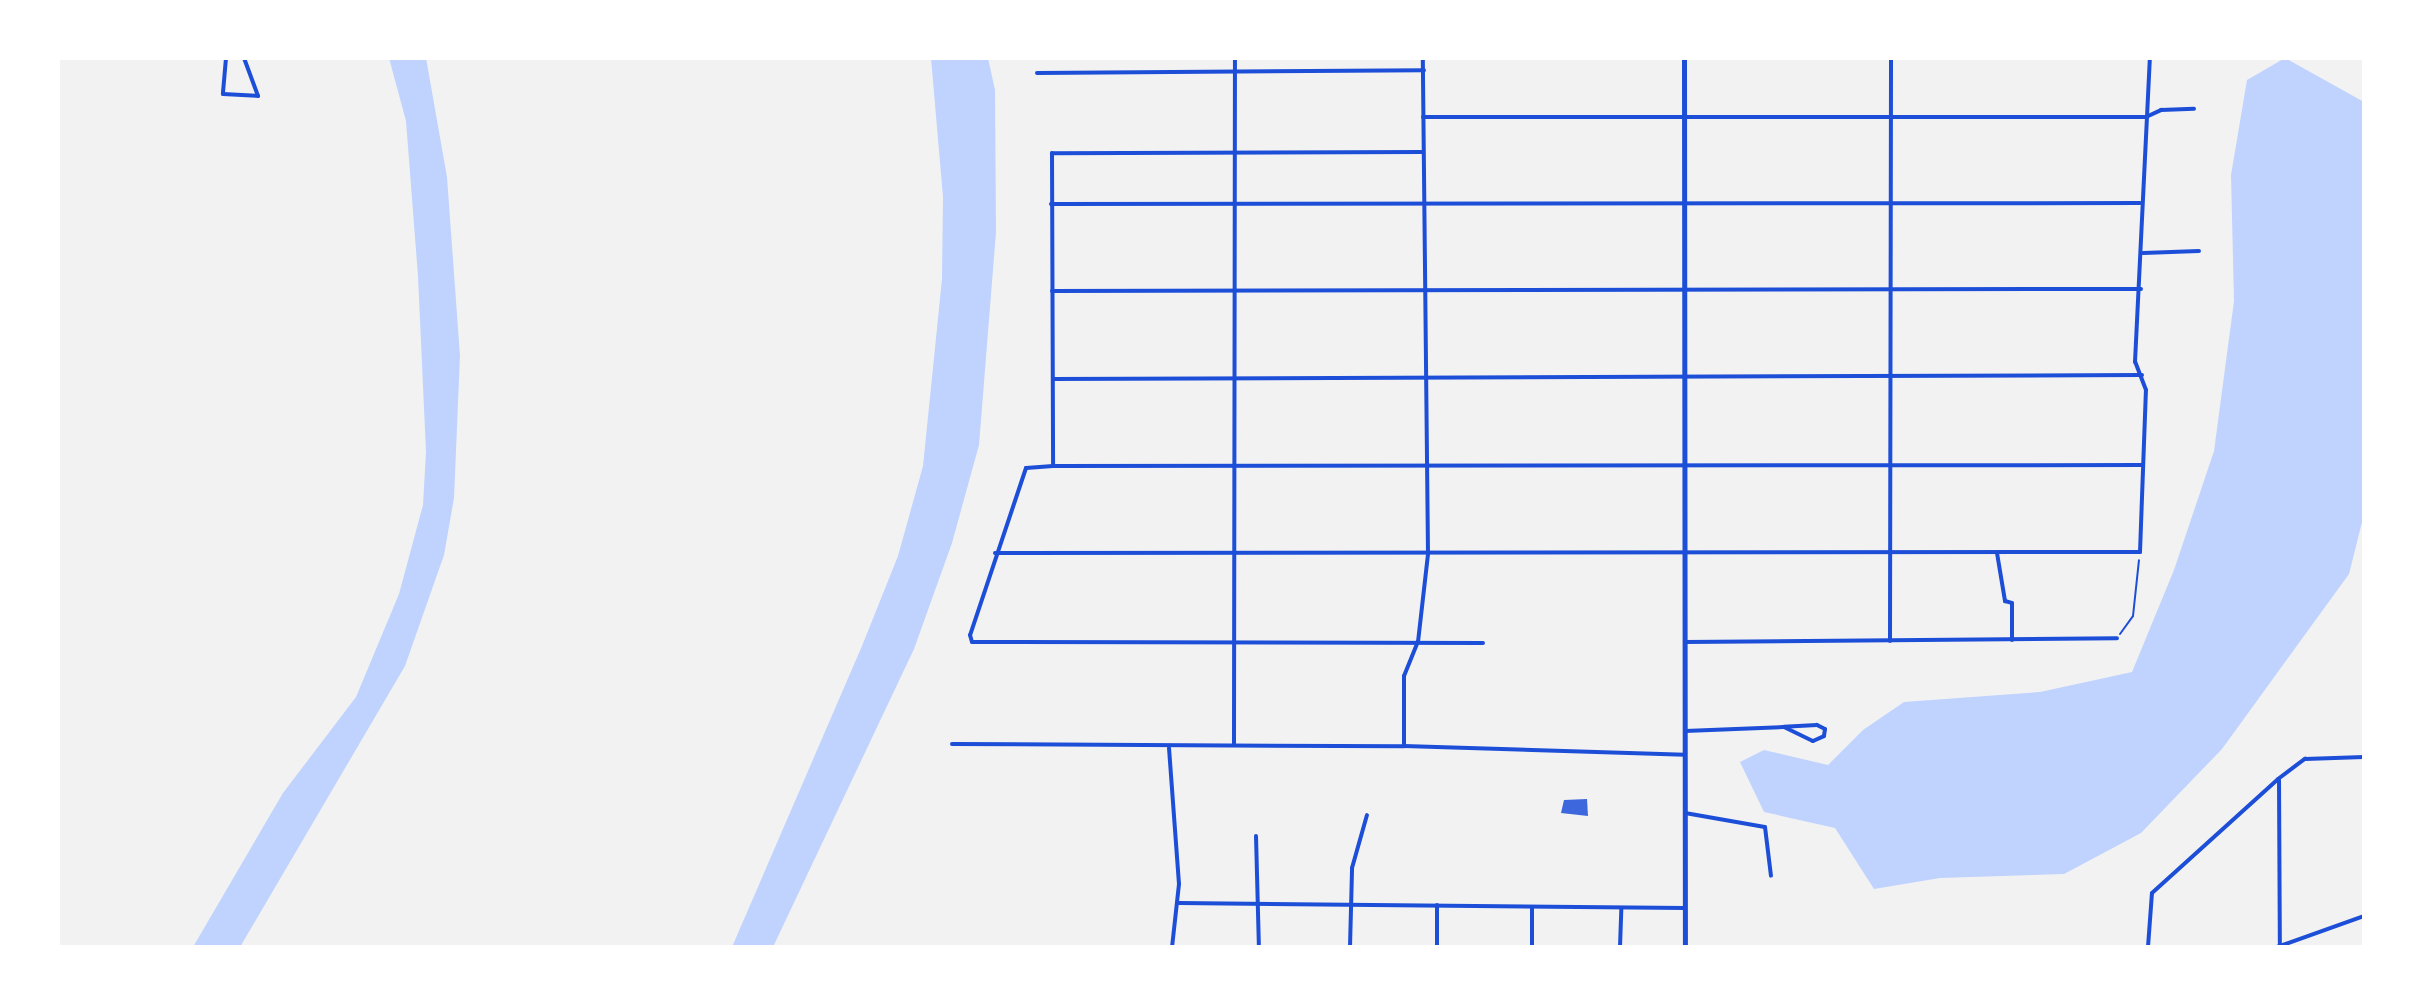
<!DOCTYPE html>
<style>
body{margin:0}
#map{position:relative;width:2422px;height:1005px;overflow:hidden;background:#f2f2f2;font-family:Lato,sans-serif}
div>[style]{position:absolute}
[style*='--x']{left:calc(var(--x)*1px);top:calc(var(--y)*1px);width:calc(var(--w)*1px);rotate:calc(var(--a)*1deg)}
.water>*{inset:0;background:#bfd3fe}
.building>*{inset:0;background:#3d67dc}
.path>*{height:2px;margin:-1px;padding:0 1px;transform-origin:1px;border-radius:1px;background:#1d4ed8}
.minor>*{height:4px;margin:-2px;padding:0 2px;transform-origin:2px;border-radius:2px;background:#1d4ed8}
.tertiary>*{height:5px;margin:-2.5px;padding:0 2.5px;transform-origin:2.5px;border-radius:2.5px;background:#1d4ed8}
span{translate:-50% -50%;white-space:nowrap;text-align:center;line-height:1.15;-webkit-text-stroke:6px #fff;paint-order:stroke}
.frame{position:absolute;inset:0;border:60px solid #fff;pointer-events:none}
</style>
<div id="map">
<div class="water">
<i style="clip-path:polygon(389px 58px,426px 58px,447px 177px,460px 356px,454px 498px,444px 555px,405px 666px,240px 947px,193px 947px,283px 793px,356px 697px,399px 594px,423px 505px,426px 452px,418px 276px,406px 121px)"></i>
<i style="clip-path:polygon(931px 58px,988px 58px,995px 90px,996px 232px,979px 445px,952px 543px,914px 649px,773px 947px,732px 947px,862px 646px,898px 556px,923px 466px,942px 279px,943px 197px)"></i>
<i style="clip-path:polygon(2285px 58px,2364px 102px,2364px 514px,2349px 574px,2222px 749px,2141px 833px,2064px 874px,1940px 878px,1874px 889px,1835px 828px,1764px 812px,1740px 762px,1764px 750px,1828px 765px,1863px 730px,1904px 702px,2040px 692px,2132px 672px,2174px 570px,2214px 451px,2234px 301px,2231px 175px,2247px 80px)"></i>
</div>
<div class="building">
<i style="clip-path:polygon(1587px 799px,1588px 816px,1561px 813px,1564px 800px)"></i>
</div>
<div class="path">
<i style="--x:2120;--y:634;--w:22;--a:-54"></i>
<i style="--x:2133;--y:616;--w:56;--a:-83.9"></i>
</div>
<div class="minor">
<i style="--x:226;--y:58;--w:36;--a:95"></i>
<i style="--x:223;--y:94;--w:35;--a:3"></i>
<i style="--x:258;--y:96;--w:40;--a:-110.2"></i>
<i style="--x:1037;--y:73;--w:387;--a:-0.4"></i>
<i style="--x:1423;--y:117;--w:723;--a:0"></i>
<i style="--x:2146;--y:117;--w:17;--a:-25"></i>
<i style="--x:2161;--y:110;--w:33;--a:-2"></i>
<i style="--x:1423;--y:152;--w:371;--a:179.8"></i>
<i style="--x:1052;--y:153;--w:313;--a:89.8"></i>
<i style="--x:1053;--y:466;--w:27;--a:176"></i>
<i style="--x:1026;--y:468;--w:176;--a:108.5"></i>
<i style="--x:970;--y:635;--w:7;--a:74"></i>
<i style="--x:972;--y:642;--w:511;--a:0.11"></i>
<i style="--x:1051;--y:204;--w:1089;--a:-0.05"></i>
<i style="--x:2143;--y:253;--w:56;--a:-2"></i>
<i style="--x:1052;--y:291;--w:1089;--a:-0.11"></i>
<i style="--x:1053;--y:379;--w:1089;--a:-0.21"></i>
<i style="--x:1053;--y:466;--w:1089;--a:-0.05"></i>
<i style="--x:995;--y:553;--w:1145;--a:-0.05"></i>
<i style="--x:2140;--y:552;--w:162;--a:-87.9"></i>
<i style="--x:2146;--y:390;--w:30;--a:-111"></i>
<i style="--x:2135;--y:362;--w:304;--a:-87.2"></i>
<i style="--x:1997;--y:553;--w:49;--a:80.5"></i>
<i style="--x:2005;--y:601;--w:7;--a:16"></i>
<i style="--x:2012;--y:603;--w:37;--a:90"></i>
<i style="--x:1890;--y:641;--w:583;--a:-89.9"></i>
<i style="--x:1685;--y:642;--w:432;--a:-0.5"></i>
<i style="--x:1685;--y:731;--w:99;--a:-2.3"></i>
<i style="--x:1784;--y:727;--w:32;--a:26"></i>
<i style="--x:1813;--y:741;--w:12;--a:-24"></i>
<i style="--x:1824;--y:736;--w:7;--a:-82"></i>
<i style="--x:1825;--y:729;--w:9;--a:-153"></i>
<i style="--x:1817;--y:725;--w:33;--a:177"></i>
<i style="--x:952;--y:744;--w:452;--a:0.3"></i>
<i style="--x:1404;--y:746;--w:281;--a:1.8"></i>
<i style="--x:1234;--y:744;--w:686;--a:-89.92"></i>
<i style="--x:1404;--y:746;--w:70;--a:-90"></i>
<i style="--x:1404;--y:676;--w:37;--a:-68"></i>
<i style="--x:1418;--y:642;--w:89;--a:-83.5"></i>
<i style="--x:1428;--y:554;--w:496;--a:-90.6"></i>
<i style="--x:1169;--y:748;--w:136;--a:85.8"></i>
<i style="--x:1179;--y:884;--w:63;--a:96.3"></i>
<i style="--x:2279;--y:780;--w:166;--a:89.7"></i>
<i style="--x:1685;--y:813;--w:81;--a:9.9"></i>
<i style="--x:1765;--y:827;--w:49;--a:83"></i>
<i style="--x:1256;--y:836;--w:111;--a:88.5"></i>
<i style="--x:1179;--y:903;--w:506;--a:0.57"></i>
<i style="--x:1437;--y:905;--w:42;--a:90"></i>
<i style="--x:1350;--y:947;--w:79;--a:-88.5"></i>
<i style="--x:1352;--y:868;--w:55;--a:-74.2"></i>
<i style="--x:1532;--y:947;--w:40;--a:-90"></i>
<i style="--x:1620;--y:947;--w:38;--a:-88"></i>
<i style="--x:2148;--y:947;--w:54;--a:-85.8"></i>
<i style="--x:2152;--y:893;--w:170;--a:-42.1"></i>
<i style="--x:2278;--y:779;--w:34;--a:-37"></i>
<i style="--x:2305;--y:759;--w:59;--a:-1.9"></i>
<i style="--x:2277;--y:947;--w:92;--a:-19.6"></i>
</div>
<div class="tertiary">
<i style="--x:1684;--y:58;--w:889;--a:89.94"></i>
</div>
<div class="frame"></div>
</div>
